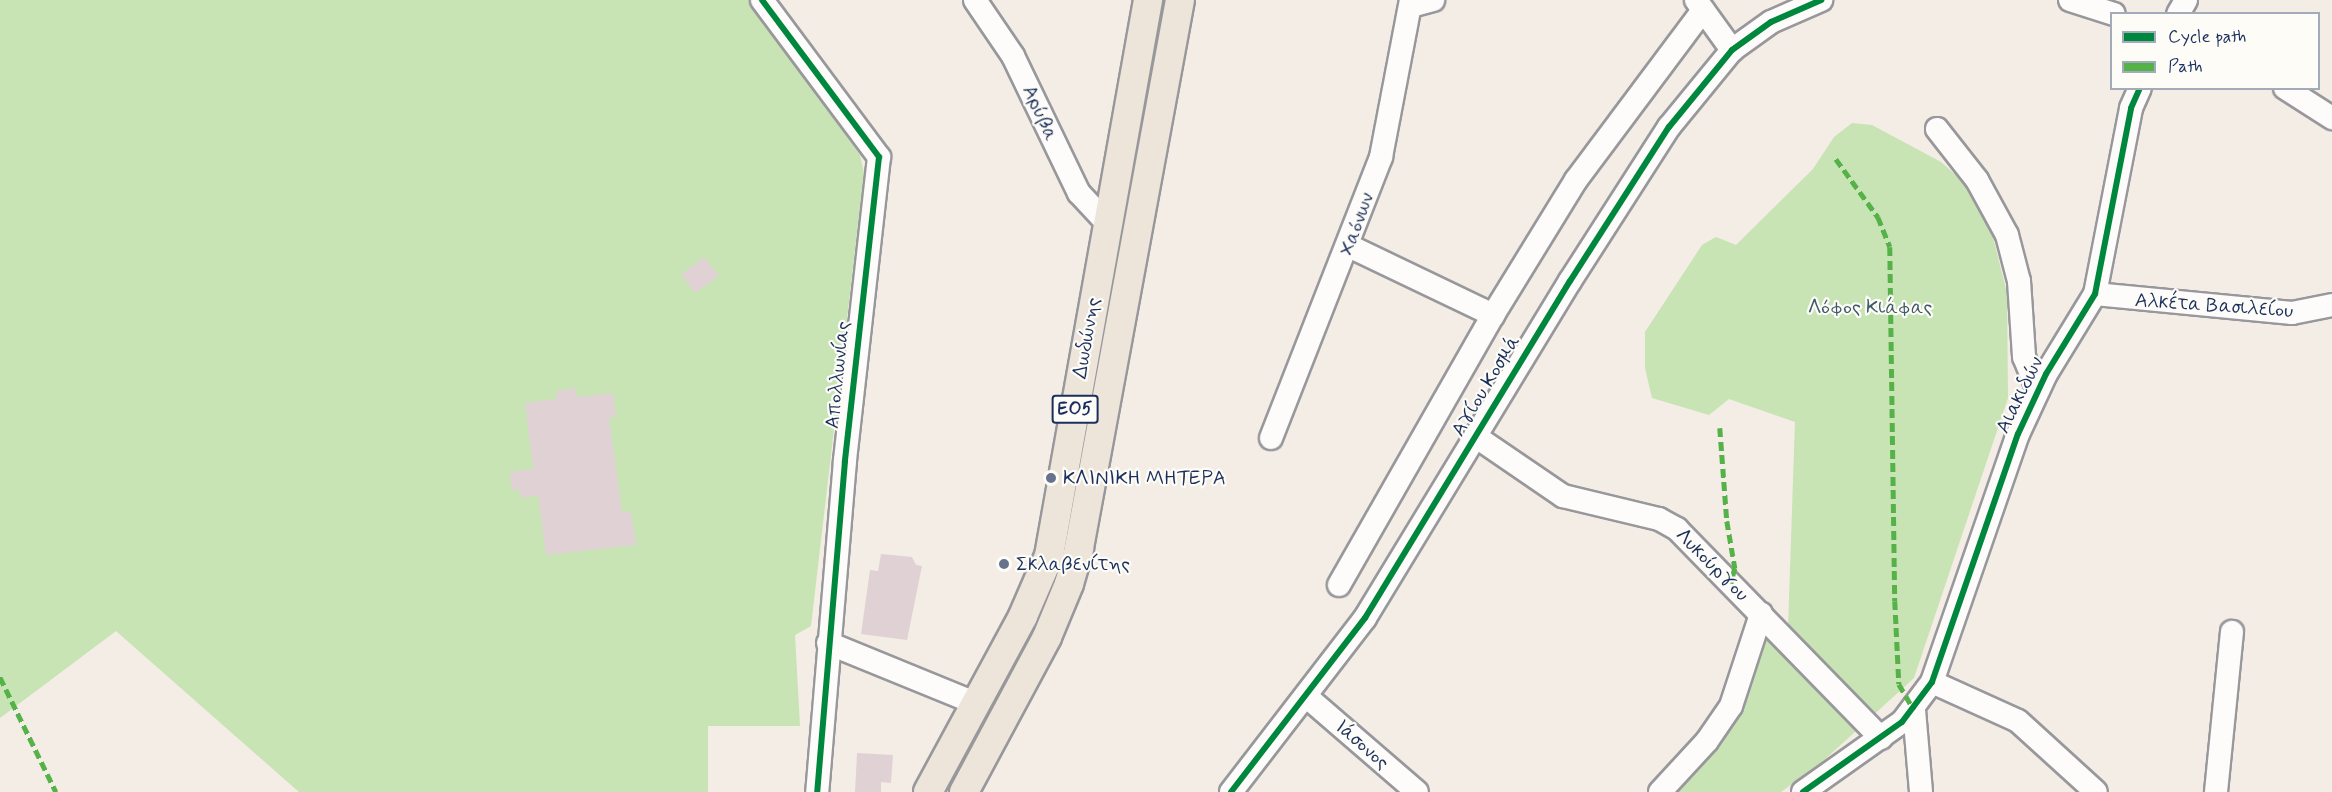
<!DOCTYPE html>
<meta charset="utf-8">
<style>
body{margin:0}
#map{position:relative;width:2332px;height:792px;overflow:hidden;background:#f3ede5;font-family:Mynerve,sans-serif}
div>[style]{position:absolute}
[style*='--x']{left:calc(var(--x)*1px);top:calc(var(--y)*1px);width:calc(var(--w)*1px);rotate:calc(var(--a)*1deg)}
.green>*{inset:0;background:#c8e3b4}
.building>*{inset:0;background:#e0d2d4}
.roads{filter:drop-shadow(2px 0 #98989c) drop-shadow(-2px 0 #98989c) drop-shadow(0 2px #98989c) drop-shadow(0 -2px #98989c)}
.minor>*{height:22px;margin:-11px;padding:0 11px;transform-origin:11px;border-radius:11px;background:#fdfcfb}
.major>*{height:28px;margin:-14px;padding:0 14px;transform-origin:14px;border-radius:14px;background:#ede4da}
.quiet>*{height:4.5px;margin-top:-2.25px;transform-origin:0;background:repeating-linear-gradient(90deg,#55b248 0 9px,transparent 0 13.5px)}
.cycleway>*{height:6px;margin:-3px;padding:0 3px;transform-origin:3px;border-radius:3px;background:#00873e}
.dots>*{width:16px;height:16px;translate:-50% -50%;box-sizing:border-box;border:3px solid #fdfcf7;border-radius:50%}
span{translate:-50% -50%;white-space:nowrap;text-align:center;line-height:1.15;-webkit-text-stroke:4.5px #fdfcf7;paint-order:stroke}
.shield-label span{padding:2px 4px;background:#fdfcf7;border:2px solid;border-radius:4px;-webkit-text-stroke-width:0}
.shield-label{font-size:18px;color:#1b2f5e;font-weight:700}
.street-label{font-size:20px;color:#1b2f5e}
.park-label{font-size:20px;color:#3d5a69}
.poi-label{font-size:20px;color:#1b2f5e}
.left{translate:0 -50%;text-align:left}
.legend{position:absolute;left:2110px;top:12px;width:210px;height:78px;box-sizing:border-box;background:#fdfcf7;border:2px solid #a3aaba;margin:0;padding:8px 10px;list-style:none;font-size:18px;color:#1b2f5e}
.legend li{display:flex;align-items:center;gap:12px;height:30px}
.legend b{width:30px;border:2px solid #a3aaba}
</style>
<div id="map">
<div class="green">
<i style="clip-path:polygon(0 0,749px 0,860px 155px,864px 173px,811px 626px,795px 635px,800px 726px,708px 726px,708px 792px,299px 792px,116px 631px,0 718px)"></i>
<i style="clip-path:polygon(1852px 123px,1872px 125px,1941px 162px,1967px 185px,1988px 217px,2007px 293px,2008px 398px,1914px 678px,1822px 762px,1781px 792px,1670px 792px,1744px 707px,1767px 636px,1788px 629px,1795px 422px,1729px 399px,1709px 415px,1652px 398px,1645px 368px,1645px 332px,1702px 245px,1716px 237px,1736px 245px,1813px 169px,1834px 137px)"></i>
</div>
<div class="building">
<i style="clip-path:polygon(704px 257px,719px 276px,695px 293px,681px 275px)"></i>
<i style="clip-path:polygon(576px 388px,577px 397px,613px 393px,616px 417px,609px 418px,622px 512px,631px 511px,636px 545px,546px 555px,538px 495px,520px 498px,519px 489px,512px 490px,510px 472px,533px 469px,525px 403px,557px 399px,556px 391px)"></i>
<i style="clip-path:polygon(881px 554px,912px 557px,916px 565px,922px 566px,907px 640px,861px 634px,870px 570px,878px 571px)"></i>
<i style="clip-path:polygon(857px 753px,893px 755px,891px 783px,881px 782px,881px 792px,855px 792px)"></i>
</div>
<div class="roads">
<div class="minor">
<i style="--x:762;--y:0;--w:196;--a:53.3"></i>
<i style="--x:879;--y:157;--w:306;--a:96.4"></i>
<i style="--x:845;--y:461;--w:332;--a:94.8"></i>
<i style="--x:975;--y:0;--w:68;--a:55.8"></i>
<i style="--x:1013;--y:56;--w:152;--a:64.3"></i>
<i style="--x:1079;--y:193;--w:41;--a:47"></i>
<i style="--x:1696;--y:0;--w:62;--a:54.2"></i>
<i style="--x:2070;--y:0;--w:46;--a:17.7"></i>
<i style="--x:1411;--y:6;--w:23;--a:-15"></i>
<i style="--x:2178;--y:14;--w:16;--a:-60"></i>
<i style="--x:2285;--y:88;--w:56;--a:32.6"></i>
<i style="--x:1937;--y:129;--w:65;--a:51.9"></i>
<i style="--x:1977;--y:180;--w:63;--a:61.4"></i>
<i style="--x:2007;--y:235;--w:48;--a:75.4"></i>
<i style="--x:2019;--y:281;--w:76;--a:86.2"></i>
<i style="--x:2024;--y:357;--w:36;--a:67"></i>
<i style="--x:1349;--y:246;--w:160;--a:25.6"></i>
<i style="--x:2095;--y:294;--w:198;--a:5.5"></i>
<i style="--x:2292;--y:313;--w:41;--a:-11.3"></i>
<i style="--x:1475;--y:436;--w:107;--a:34.3"></i>
<i style="--x:1563;--y:496;--w:99;--a:13.5"></i>
<i style="--x:1659;--y:519;--w:21;--a:29"></i>
<i style="--x:1677;--y:529;--w:292;--a:45.7"></i>
<i style="--x:1271;--y:438;--w:302;--a:-68.6"></i>
<i style="--x:1381;--y:157;--w:160;--a:-79.2"></i>
<i style="--x:1339;--y:585;--w:311;--a:-60.3"></i>
<i style="--x:1493;--y:315;--w:158;--a:-58.4"></i>
<i style="--x:1576;--y:180;--w:212;--a:-53.2"></i>
<i style="--x:828;--y:643;--w:159;--a:22.2"></i>
<i style="--x:1932;--y:682;--w:94;--a:24.4"></i>
<i style="--x:2018;--y:721;--w:105;--a:42.3"></i>
<i style="--x:1307;--y:697;--w:145;--a:40.8"></i>
<i style="--x:1914;--y:710;--w:82;--a:85.1"></i>
<i style="--x:1231;--y:792;--w:220;--a:-52.4"></i>
<i style="--x:1365;--y:618;--w:394;--a:-58.7"></i>
<i style="--x:1570;--y:281;--w:183;--a:-57.3"></i>
<i style="--x:1669;--y:127;--w:99;--a:-50.7"></i>
<i style="--x:1732;--y:50;--w:48;--a:-35.7"></i>
<i style="--x:1771;--y:22;--w:55;--a:-23.7"></i>
<i style="--x:1660;--y:792;--w:69;--a:-47.3"></i>
<i style="--x:1707;--y:741;--w:42;--a:-55.6"></i>
<i style="--x:1731;--y:706;--w:97;--a:-71.9"></i>
<i style="--x:1803;--y:792;--w:121;--a:-35.3"></i>
<i style="--x:1902;--y:722;--w:50;--a:-53.1"></i>
<i style="--x:1932;--y:682;--w:262;--a:-70.9"></i>
<i style="--x:2018;--y:434;--w:66;--a:-65"></i>
<i style="--x:2046;--y:374;--w:94;--a:-58.5"></i>
<i style="--x:2095;--y:294;--w:189;--a:-79"></i>
<i style="--x:2131;--y:108;--w:22;--a:-66"></i>
<i style="--x:2216;--y:792;--w:161;--a:-84.3"></i>
</div>
<div class="major">
<i style="--x:928;--y:792;--w:200;--a:-61.6"></i>
<i style="--x:1023;--y:616;--w:65;--a:-66.6"></i>
<i style="--x:1049;--y:556;--w:565;--a:-79.9"></i>
<i style="--x:964;--y:792;--w:176;--a:-61.8"></i>
<i style="--x:1047;--y:637;--w:57;--a:-67.5"></i>
<i style="--x:1069;--y:584;--w:37;--a:-74"></i>
<i style="--x:1079;--y:548;--w:557;--a:-79.56"></i>
</div>
</div>
<div class="quiet">
<i style="--x:1836;--y:159;--w:72;--a:54.1"></i>
<i style="--x:1878;--y:217;--w:32;--a:68"></i>
<i style="--x:1890;--y:247;--w:354;--a:89.2"></i>
<i style="--x:1895;--y:601;--w:83;--a:87.2"></i>
<i style="--x:1899;--y:684;--w:30;--a:60"></i>
<i style="--x:1720;--y:428;--w:93;--a:85.7"></i>
<i style="--x:1727;--y:521;--w:48;--a:80.3"></i>
<i style="--x:1735;--y:568;--w:16;--a:104"></i>
<i style="--x:0;--y:677;--w:128;--a:64"></i>
</div>
<div class="cycleway">
<i style="--x:762;--y:0;--w:196;--a:53.3"></i>
<i style="--x:879;--y:157;--w:306;--a:96.4"></i>
<i style="--x:845;--y:461;--w:332;--a:94.8"></i>
<i style="--x:1231;--y:792;--w:220;--a:-52.4"></i>
<i style="--x:1365;--y:618;--w:394;--a:-58.7"></i>
<i style="--x:1570;--y:281;--w:183;--a:-57.3"></i>
<i style="--x:1669;--y:127;--w:99;--a:-50.7"></i>
<i style="--x:1732;--y:50;--w:48;--a:-35.7"></i>
<i style="--x:1771;--y:22;--w:55;--a:-23.7"></i>
<i style="--x:1803;--y:792;--w:121;--a:-35.3"></i>
<i style="--x:1902;--y:722;--w:50;--a:-53.1"></i>
<i style="--x:1932;--y:682;--w:262;--a:-70.9"></i>
<i style="--x:2018;--y:434;--w:66;--a:-65"></i>
<i style="--x:2046;--y:374;--w:94;--a:-58.5"></i>
<i style="--x:2095;--y:294;--w:189;--a:-79"></i>
<i style="--x:2131;--y:108;--w:22;--a:-66"></i>
</div>
<div class="dots">
<i style="left:1051px;top:478px;background:#67728d"></i>
<i style="left:1004px;top:564px;background:#67728d"></i>
</div>
<div class="shield-label">
<span style="left:1075px;top:409px">ΕΟ5</span>
</div>
<div class="street-label">
<span style="left:1040px;top:113px;rotate:65deg">Αρύβα</span>
<span style="left:1357px;top:224px;rotate:-70deg">Χαόνων</span>
<span style="left:2214px;top:306px;rotate:4deg">Αλκέτα Βασιλείου</span>
<span style="left:1087px;top:338px;rotate:-80deg">Δωδώνης</span>
<span style="left:838px;top:375px;rotate:-84deg">Απολλωνίας</span>
<span style="left:1486px;top:386px;rotate:-59deg">Αγίου Κοσμά</span>
<span style="left:2020px;top:395px;rotate:-64deg">Αιακιδών</span>
<span style="left:1712px;top:565px;rotate:45deg">Λυκούργου</span>
<span style="left:1362px;top:745px;rotate:41deg">Ιάσονος</span>
</div>
<div class="park-label">
<span style="left:1870px;top:307px">Λόφος Κιάφας</span>
</div>
<div class="poi-label">
<span class="left" style="left:1063px;top:478px">ΚΛΙΝΙΚΗ ΜΗΤΕΡΑ</span>
<span class="left" style="left:1016px;top:564px">Σκλαβενίτης</span>
</div>
<ul class="legend">
<li><b style="height:8px;background:#00873e"></b>Cycle path</li>
<li><b style="height:8px;background:#55b248"></b>Path</li>
</ul>
</div>
